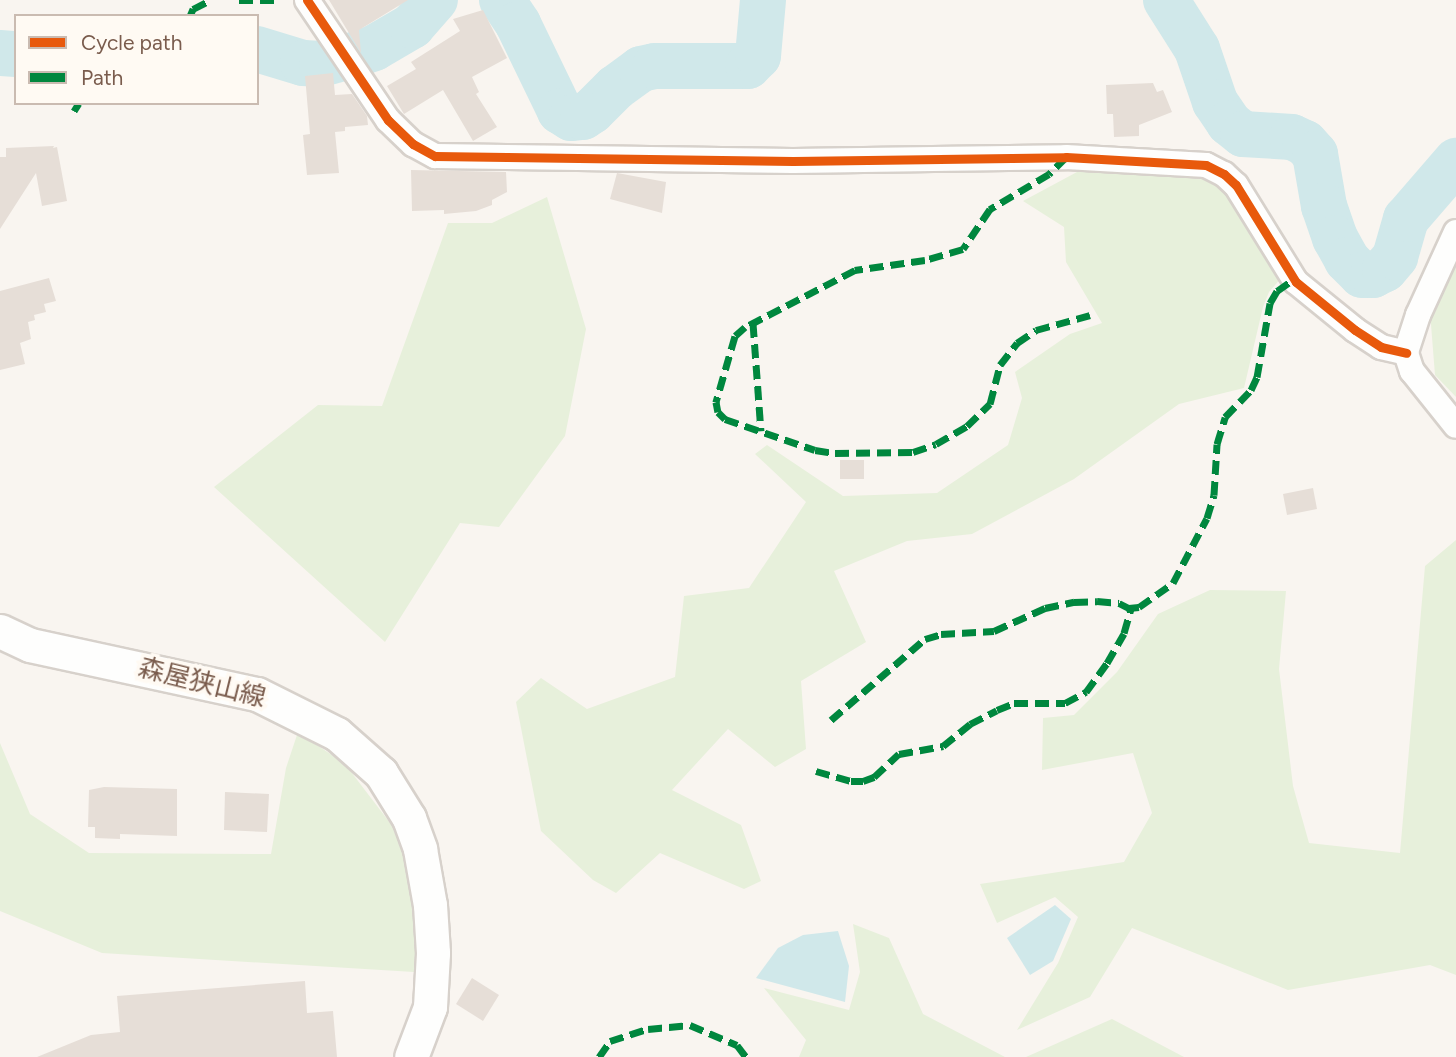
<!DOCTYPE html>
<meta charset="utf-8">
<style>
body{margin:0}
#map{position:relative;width:1456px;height:1057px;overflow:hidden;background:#f9f5f0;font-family:Figtree,"Noto Sans JP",sans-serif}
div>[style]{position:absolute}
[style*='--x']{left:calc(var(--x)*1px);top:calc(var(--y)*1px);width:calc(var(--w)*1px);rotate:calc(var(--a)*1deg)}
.green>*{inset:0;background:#e7f0db}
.water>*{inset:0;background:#d0e8ea}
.river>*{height:46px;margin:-23px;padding:0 23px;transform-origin:23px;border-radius:23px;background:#d0e8ea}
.building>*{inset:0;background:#e6ded7}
.roads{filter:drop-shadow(2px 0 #d7d1cb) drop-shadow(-2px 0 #d7d1cb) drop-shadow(0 2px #d7d1cb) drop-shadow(0 -2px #d7d1cb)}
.street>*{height:24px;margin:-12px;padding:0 12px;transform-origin:12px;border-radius:12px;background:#fefefd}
.secondary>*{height:33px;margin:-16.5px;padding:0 16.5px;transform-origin:16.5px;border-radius:16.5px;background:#fefefd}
.quiet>*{height:7px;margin-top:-3.5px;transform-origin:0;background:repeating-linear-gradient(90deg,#00873e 0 14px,transparent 0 21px)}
.cycleway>*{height:9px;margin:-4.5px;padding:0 4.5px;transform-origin:4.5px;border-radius:4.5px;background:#e8590c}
span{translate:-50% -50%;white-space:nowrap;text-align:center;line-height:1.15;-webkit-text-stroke:7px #fffaf3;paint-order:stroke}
.street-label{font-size:26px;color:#7a5c4d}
.legend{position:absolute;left:14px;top:14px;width:245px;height:91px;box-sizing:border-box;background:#fffaf3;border:2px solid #cabbb1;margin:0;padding:9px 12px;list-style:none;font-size:21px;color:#7a5c4d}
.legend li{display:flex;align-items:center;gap:14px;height:35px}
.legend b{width:35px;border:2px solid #cabbb1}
</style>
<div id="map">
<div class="green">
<i style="clip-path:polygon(1181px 170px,1207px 175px,1232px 194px,1284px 275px,1269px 292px,1263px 307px,1244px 388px,1179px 404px,1074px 479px,972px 534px,907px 541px,834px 571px,866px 642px,801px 681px,806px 749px,775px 767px,728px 729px,672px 790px,741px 825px,761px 881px,744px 889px,660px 853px,616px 893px,593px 880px,541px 831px,516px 702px,541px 678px,587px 709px,675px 677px,684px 596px,749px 588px,806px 502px,755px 454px,767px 445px,843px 496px,937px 493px,1008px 445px,1022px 398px,1015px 372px,1070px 334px,1102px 323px,1066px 262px,1064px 227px,1023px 201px,1077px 172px)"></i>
<i style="clip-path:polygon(547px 197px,586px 329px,565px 436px,499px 527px,460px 523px,385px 642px,214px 487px,318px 405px,382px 406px,448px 223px,492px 223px)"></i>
<i style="clip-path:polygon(1456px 252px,1456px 397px,1435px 375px,1430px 312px)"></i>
<i style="clip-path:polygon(1456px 540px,1456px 975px,1430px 965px,1288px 990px,1132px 928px,1090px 997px,1017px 1030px,1058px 963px,1078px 917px,1055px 897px,997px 923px,980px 884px,1124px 862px,1152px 813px,1133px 753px,1042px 770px,1043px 718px,1074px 715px,1117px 672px,1158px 614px,1210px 590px,1286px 591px,1279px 669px,1293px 786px,1309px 843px,1400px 853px,1425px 566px)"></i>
<i style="clip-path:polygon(298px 732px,345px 764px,400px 836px,417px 923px,414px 972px,102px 953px,0 911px,0 743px,30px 814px,89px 853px,271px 854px,286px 768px)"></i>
<i style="clip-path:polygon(853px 924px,889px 938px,923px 1014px,1005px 1057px,799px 1057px,806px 1040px,764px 988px,849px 1010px,860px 972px)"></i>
<i style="clip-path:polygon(1112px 1019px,1184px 1057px,1026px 1057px)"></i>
</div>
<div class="water">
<i style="clip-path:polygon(1055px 905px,1071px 919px,1053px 961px,1030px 975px,1007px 938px)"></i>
<i style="clip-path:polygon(838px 931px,849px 966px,845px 1002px,756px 978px,778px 948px,803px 935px)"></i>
</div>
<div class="river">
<i style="--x:502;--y:0;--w:29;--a:56"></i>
<i style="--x:518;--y:24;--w:97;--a:64.2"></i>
<i style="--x:560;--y:111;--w:13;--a:32"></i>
<i style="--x:571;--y:118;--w:12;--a:-5"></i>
<i style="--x:583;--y:117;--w:11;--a:-34"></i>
<i style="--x:592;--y:111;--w:33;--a:-45"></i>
<i style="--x:615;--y:88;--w:32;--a:-36"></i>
<i style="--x:641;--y:69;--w:14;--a:-12"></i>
<i style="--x:655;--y:66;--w:93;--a:0"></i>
<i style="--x:748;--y:66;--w:14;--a:-45"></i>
<i style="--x:758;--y:56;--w:56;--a:-84.9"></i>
<i style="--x:1166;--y:0;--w:58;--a:57.7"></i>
<i style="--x:1197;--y:49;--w:56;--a:71.2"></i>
<i style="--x:1215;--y:102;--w:25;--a:56"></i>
<i style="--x:1229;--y:123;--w:18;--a:38"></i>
<i style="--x:1243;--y:134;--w:49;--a:3.5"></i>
<i style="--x:1292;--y:137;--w:14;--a:25"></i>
<i style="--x:1305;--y:143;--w:15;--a:48"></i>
<i style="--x:1315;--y:154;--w:53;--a:80.2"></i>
<i style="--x:1324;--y:206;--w:34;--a:71"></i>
<i style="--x:1335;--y:238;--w:25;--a:61"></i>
<i style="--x:1347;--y:260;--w:21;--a:45"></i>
<i style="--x:1362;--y:275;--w:11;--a:0"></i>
<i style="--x:1373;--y:275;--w:13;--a:-27"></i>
<i style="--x:1385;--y:269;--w:16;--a:-50"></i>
<i style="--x:1395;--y:257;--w:40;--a:-74"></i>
<i style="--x:1406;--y:219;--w:77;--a:-49.2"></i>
<i style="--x:257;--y:49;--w:48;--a:16.9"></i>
<i style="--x:303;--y:63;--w:19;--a:3"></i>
<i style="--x:322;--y:64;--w:33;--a:-16"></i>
<i style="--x:354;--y:55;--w:21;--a:-19"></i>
<i style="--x:374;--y:48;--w:44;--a:-30.1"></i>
<i style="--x:412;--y:26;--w:35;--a:-49"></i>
<i style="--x:0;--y:53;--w:16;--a:4"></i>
</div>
<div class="building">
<i style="clip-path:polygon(329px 0,408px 0,359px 30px,361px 53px)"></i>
<i style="clip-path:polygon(483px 10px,507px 58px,472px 77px,479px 92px,476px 94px,497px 127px,473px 141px,443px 90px,404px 114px,387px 86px,416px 69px,411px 62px,460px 31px,453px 19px)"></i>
<i style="clip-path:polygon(333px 73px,335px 95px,352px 94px,367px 116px,368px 125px,345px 127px,345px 131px,335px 132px,339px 173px,307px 175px,303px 135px,310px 134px,305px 76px)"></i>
<i style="clip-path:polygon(1153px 83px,1157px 92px,1163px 90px,1172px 112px,1139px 125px,1139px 136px,1114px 137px,1113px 114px,1107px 114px,1106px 85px)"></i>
<i style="clip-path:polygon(54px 146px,53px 148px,57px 147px,67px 201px,42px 206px,36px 173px,0 229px,0 157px,6px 157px,6px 148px)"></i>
<i style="clip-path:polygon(411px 170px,506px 172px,507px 192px,492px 200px,492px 205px,476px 211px,444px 214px,444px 210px,412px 211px)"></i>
<i style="clip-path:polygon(617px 173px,666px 182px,662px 213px,610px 199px)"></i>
<i style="clip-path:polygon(49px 278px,56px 301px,44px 304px,46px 312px,34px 315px,35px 320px,28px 322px,31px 339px,20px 343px,25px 364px,0 370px,0 291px)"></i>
<i style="clip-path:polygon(840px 460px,864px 460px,864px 479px,840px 479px)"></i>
<i style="clip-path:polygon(1313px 488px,1317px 509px,1287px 515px,1283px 494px)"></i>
<i style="clip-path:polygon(104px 787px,177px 789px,177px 836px,120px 834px,120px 839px,95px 838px,95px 827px,88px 827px,89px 790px)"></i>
<i style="clip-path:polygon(225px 792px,269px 794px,267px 832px,224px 830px)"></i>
<i style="clip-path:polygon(472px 978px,499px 995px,483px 1021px,456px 1004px)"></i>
<i style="clip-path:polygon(305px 981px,307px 1013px,333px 1011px,337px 1057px,37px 1057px,91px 1035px,120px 1032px,117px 996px)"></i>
</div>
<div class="roads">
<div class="street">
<i style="--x:307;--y:0;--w:145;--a:56"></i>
<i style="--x:388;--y:120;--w:35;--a:44"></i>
<i style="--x:413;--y:144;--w:25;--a:29"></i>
<i style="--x:435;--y:156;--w:358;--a:0.8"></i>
<i style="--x:793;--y:161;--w:273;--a:-0.8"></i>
<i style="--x:1066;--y:157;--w:140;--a:3.3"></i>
<i style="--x:1206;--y:165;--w:20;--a:27"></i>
<i style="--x:1224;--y:174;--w:16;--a:43"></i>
<i style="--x:1236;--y:185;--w:114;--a:58.3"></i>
<i style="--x:1296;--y:282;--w:76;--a:39.1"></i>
<i style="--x:1355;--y:330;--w:31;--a:33"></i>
<i style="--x:1381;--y:347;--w:26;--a:13"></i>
<i style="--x:1456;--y:232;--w:91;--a:114.6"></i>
<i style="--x:1418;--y:315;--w:40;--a:108"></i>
<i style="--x:1406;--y:353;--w:19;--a:72"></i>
<i style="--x:1412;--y:371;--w:70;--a:51.3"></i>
</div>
<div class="secondary">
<i style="--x:0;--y:631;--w:33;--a:25"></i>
<i style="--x:30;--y:645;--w:232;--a:12.2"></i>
<i style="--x:257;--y:694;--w:89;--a:26.6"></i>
<i style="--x:337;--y:734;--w:59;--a:41.6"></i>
<i style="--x:381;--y:773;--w:53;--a:58.1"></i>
<i style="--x:409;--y:818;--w:33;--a:70"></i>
<i style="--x:420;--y:849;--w:57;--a:79.9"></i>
<i style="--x:430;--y:905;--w:48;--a:86.4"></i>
<i style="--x:433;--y:953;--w:54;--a:93.2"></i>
<i style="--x:430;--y:1007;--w:53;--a:110.8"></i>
</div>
</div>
<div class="quiet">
<i style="--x:239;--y:0;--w:37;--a:0"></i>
<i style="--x:190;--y:16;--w:8;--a:-67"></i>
<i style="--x:193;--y:9;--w:20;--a:-27"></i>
<i style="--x:74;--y:111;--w:9;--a:-58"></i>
<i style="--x:1066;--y:157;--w:24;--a:135"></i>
<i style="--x:1049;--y:174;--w:69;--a:149.3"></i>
<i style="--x:990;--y:209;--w:48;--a:124"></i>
<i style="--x:963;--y:249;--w:40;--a:164"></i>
<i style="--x:925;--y:260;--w:71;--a:171.9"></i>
<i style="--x:855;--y:270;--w:124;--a:152.6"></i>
<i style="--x:745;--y:327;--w:13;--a:138"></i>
<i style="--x:735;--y:336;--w:69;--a:106.1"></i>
<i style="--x:716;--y:402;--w:10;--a:79"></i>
<i style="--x:718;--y:412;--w:10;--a:45"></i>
<i style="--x:725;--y:419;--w:95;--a:19"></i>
<i style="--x:815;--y:450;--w:20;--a:9"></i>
<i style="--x:835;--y:453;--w:78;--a:-0.7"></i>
<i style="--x:913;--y:452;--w:24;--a:-19"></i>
<i style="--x:936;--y:444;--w:36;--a:-30"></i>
<i style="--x:967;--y:426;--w:32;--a:-44"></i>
<i style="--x:990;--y:404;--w:40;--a:-75.6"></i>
<i style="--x:1000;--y:365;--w:28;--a:-52"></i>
<i style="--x:1017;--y:343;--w:23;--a:-34"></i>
<i style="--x:1036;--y:330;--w:56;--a:-15.5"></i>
<i style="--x:753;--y:323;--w:108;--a:85.8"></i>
<i style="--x:831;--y:720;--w:124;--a:-40.8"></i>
<i style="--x:925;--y:639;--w:17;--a:-17"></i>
<i style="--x:941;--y:634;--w:53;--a:-3.2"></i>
<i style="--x:994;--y:631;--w:56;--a:-24.3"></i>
<i style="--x:1045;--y:608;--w:30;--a:-12"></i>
<i style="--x:1074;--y:602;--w:23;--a:-2"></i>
<i style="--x:1097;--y:601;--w:22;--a:5"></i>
<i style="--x:1119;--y:603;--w:11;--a:27"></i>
<i style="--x:1129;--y:608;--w:10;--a:-6"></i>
<i style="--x:1139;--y:607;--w:42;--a:-35.2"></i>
<i style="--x:1173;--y:583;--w:73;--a:-62.4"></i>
<i style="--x:1207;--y:518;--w:24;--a:-73"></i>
<i style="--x:1214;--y:495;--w:51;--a:-86.6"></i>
<i style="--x:1217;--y:444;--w:28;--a:-73"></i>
<i style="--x:1225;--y:417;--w:37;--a:-46"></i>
<i style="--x:1251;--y:390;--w:14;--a:-65"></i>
<i style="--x:1257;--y:377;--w:75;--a:-80"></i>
<i style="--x:1270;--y:303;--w:14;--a:-60"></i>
<i style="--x:1277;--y:291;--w:21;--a:-35"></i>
<i style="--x:816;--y:771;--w:36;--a:16"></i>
<i style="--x:851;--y:781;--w:12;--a:0"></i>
<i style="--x:863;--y:781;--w:12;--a:-20"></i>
<i style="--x:874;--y:777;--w:34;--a:-43"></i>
<i style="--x:899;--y:754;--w:45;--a:-10.3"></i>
<i style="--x:943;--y:746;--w:35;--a:-39"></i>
<i style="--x:970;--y:724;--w:30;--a:-27"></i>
<i style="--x:997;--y:710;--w:18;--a:-22"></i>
<i style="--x:1014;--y:703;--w:51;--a:0"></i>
<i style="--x:1065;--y:703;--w:24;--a:-28"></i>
<i style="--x:1086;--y:692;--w:36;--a:-54"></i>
<i style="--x:1107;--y:663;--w:34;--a:-60"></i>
<i style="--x:1124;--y:633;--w:26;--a:-74"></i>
<i style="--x:599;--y:1057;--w:19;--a:-55"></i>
<i style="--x:610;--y:1041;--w:40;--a:-18"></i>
<i style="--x:648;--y:1029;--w:42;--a:-5.4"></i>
<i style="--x:690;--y:1025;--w:51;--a:23.1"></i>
<i style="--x:737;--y:1045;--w:15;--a:53"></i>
</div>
<div class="cycleway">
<i style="--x:307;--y:0;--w:145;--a:56"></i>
<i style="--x:388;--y:120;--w:35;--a:44"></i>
<i style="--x:413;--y:144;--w:25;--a:29"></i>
<i style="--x:435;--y:156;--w:358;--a:0.8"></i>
<i style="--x:793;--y:161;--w:273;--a:-0.8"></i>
<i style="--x:1066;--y:157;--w:140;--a:3.3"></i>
<i style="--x:1206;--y:165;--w:20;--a:27"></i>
<i style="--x:1224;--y:174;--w:16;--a:43"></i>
<i style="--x:1236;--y:185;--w:114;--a:58.3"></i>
<i style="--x:1296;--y:282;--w:76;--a:39.1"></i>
<i style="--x:1355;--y:330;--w:31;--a:33"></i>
<i style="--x:1381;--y:347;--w:26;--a:13"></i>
</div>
<div class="street-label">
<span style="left:202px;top:683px;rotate:14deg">森屋狭山線</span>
</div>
<ul class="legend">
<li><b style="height:9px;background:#e8590c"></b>Cycle path</li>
<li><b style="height:9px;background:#00873e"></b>Path</li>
</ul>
</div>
